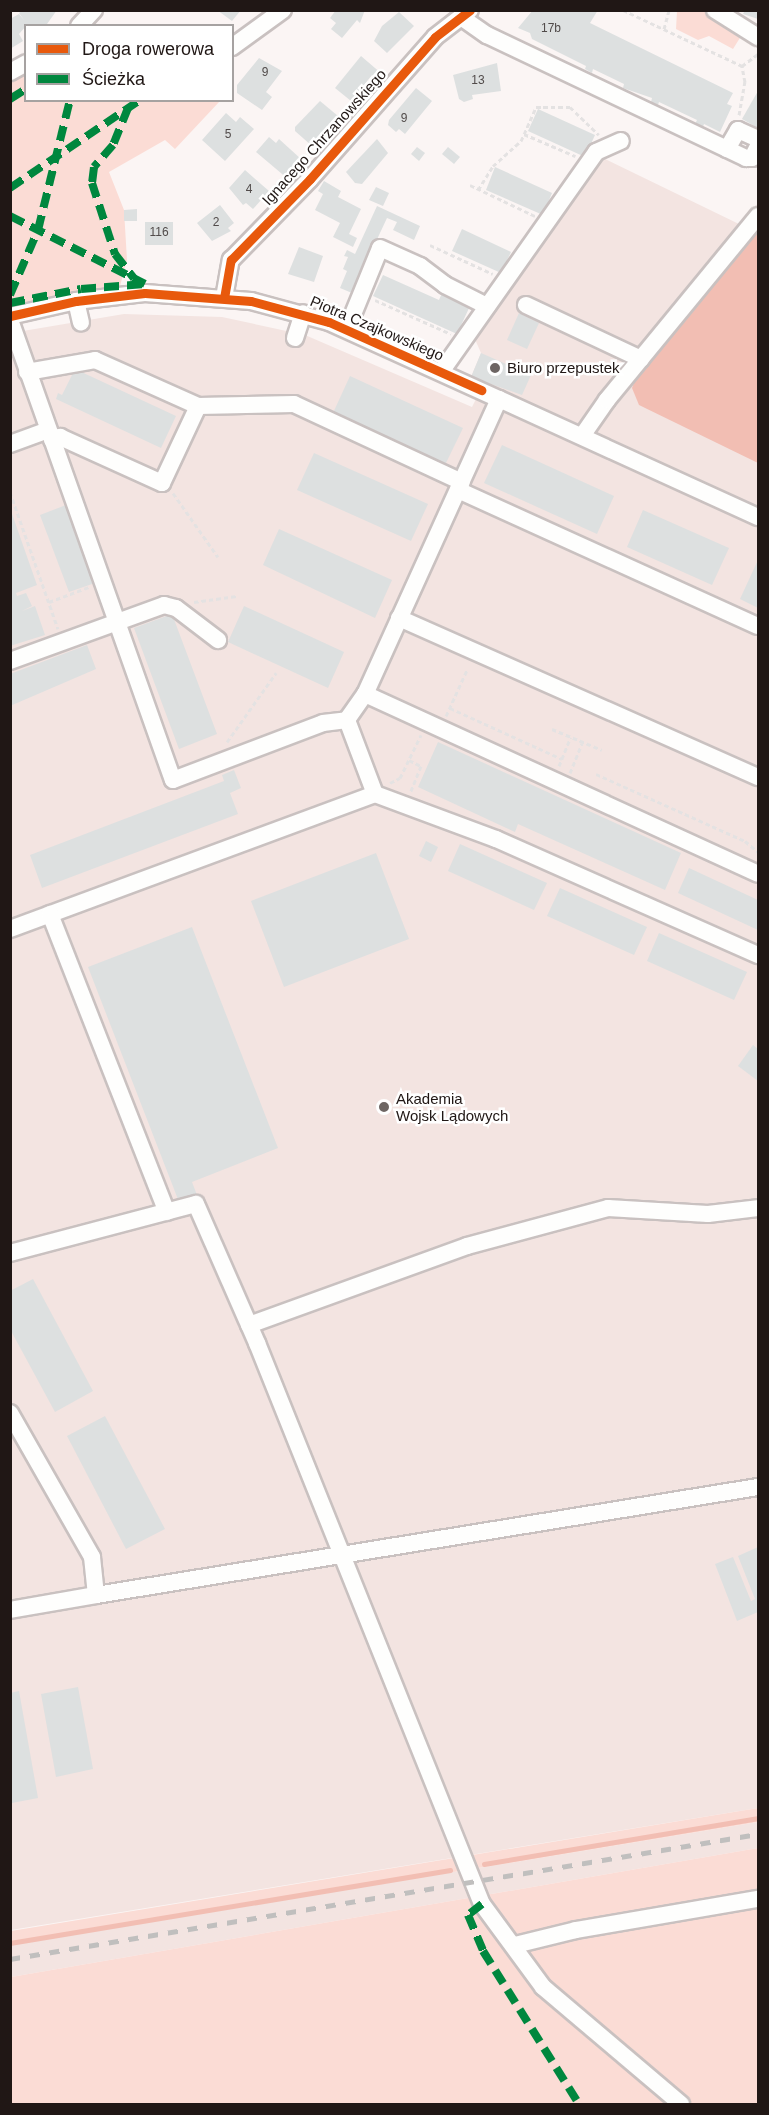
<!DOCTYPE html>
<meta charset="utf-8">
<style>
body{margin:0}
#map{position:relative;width:769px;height:2115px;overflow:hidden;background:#fbf5f4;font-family:Helvetica,sans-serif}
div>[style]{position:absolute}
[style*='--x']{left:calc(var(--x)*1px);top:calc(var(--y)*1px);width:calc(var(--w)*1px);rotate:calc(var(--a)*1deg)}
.built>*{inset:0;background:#f3e4e1}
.green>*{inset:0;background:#fbdcd5}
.water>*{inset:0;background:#f2beb3}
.stream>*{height:4.5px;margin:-2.25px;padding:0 2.25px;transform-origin:2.25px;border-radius:2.25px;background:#f2beb3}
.building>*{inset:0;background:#dde0e0}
.path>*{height:3px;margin-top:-1.5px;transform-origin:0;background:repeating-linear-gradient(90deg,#e4e2e2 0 4.5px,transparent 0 7.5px)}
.roads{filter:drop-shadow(2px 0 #c9c1c0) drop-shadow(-2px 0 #c9c1c0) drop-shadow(0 2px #c9c1c0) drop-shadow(0 -2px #c9c1c0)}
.minor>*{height:16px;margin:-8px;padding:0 8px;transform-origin:8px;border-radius:8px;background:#fefefd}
.rail>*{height:4.5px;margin-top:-2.25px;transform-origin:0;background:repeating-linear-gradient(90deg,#c0bfbe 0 10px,transparent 0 20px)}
.quiet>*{height:8px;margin-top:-4px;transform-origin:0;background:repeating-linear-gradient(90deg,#00873e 0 15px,transparent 0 23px)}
.cycleway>*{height:9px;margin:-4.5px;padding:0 4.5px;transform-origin:4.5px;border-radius:4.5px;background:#e8590c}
.dots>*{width:16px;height:16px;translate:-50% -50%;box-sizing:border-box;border:3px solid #fff;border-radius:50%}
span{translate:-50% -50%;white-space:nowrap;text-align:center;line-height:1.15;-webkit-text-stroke:5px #fff;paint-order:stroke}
.number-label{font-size:12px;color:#514b4a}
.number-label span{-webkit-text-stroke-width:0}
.street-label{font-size:15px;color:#201715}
.poi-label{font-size:15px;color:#201715}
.left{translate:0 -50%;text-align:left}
.frame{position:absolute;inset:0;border:12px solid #201715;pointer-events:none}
.legend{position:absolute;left:24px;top:24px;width:210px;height:78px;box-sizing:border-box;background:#fff;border:2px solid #a6a2a1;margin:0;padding:8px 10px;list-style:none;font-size:18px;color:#201715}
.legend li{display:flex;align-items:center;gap:12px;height:30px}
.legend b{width:30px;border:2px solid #a6a2a1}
</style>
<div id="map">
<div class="built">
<i style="clip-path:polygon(603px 158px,741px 225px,758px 203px,758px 1808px,11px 1930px,11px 333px,124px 314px,222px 317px,305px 335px,472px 407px,484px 383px,471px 377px,481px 353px,474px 337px)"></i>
<i style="clip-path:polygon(758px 1822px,758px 1848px,11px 1977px,11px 1945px)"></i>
</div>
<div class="green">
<i style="clip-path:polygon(677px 11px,704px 11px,743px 33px,733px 49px,709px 36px,698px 40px,676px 29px)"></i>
<i style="clip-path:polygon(25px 74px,26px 100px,220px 101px,175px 149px,165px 140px,109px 172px,124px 210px,127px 260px,120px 286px,11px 309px,10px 83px)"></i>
<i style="clip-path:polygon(758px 1808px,758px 1822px,11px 1945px,11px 1931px)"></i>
<i style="clip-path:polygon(758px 1848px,758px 2104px,11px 2104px,11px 1977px)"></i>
</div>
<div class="water">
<i style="clip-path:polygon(758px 227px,758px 463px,639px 405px,632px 388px,636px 378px)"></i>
</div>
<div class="stream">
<i style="--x:484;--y:1864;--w:278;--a:-9.5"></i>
<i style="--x:10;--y:1943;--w:446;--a:-9.4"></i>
</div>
<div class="building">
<i style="clip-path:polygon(23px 10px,57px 10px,47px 24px,26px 26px,19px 34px,23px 41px,10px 49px,10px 19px,19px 14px,24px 20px,19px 13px)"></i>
<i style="clip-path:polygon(217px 10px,241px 10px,232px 21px)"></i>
<i style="clip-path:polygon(336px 10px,365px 10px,360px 23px,357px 20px,342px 38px,331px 29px,336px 23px,330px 18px)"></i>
<i style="clip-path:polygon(533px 10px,598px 10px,590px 23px,733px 93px,727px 104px,732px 106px,720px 132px,704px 124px,703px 127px,695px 124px,697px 120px,659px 102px,658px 105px,651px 102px,652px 98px,623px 88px,624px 84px,593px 69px,592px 73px,585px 69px,586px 66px,532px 39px,530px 33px,518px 28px)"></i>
<i style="clip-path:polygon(745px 10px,758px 10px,758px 19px,743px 14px)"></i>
<i style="clip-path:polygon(399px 12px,414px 26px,387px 53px,374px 41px,382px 26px)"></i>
<i style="clip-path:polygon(361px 56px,382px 74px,377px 80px,372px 75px,351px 101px,335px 88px)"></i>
<i style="clip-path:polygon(259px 58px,282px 71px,266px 92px,272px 97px,262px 110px,237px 93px,237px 85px)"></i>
<i style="clip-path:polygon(497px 63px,501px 91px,472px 95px,473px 99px,464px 102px,459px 99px,453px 75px)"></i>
<i style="clip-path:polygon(416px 88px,432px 101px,405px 134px,399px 129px,396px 132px,388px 125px,389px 120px)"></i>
<i style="clip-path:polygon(758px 91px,758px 128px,742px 119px)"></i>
<i style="clip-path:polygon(320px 101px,338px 116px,312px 146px,295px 131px,295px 127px)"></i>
<i style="clip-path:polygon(538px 109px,595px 135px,585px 157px,528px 131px)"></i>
<i style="clip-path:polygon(226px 113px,236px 122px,240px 117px,254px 129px,225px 161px,202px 140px)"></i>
<i style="clip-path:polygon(269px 137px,276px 143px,279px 139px,301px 159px,288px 179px,256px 152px)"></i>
<i style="clip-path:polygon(377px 139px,388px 153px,362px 184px,355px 183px,346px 172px)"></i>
<i style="clip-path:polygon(417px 147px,425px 153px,419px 161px,411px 154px)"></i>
<i style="clip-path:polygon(448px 147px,460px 157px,454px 164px,442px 154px)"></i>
<i style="clip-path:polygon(495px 167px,552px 193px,543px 215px,486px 190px)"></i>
<i style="clip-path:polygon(245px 170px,269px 191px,253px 209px,246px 203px,243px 205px,229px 188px)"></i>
<i style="clip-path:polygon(324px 181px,341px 191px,338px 197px,361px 209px,349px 234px,357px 238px,353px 247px,333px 237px,340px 223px,315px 210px,323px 194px,318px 191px)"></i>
<i style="clip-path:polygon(376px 187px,389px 193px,383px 206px,369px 200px)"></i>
<i style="clip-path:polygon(220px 205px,234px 223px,228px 228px,231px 231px,212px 241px,197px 223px)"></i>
<i style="clip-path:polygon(377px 206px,420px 226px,414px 240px,393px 230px,397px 222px,387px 218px,352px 293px,340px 288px,347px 271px,343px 269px,348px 257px,344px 256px,347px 250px,355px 254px)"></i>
<i style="clip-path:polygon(137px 209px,137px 221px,124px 221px,124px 210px)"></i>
<i style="clip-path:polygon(145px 222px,173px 222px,173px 245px,145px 245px)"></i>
<i style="clip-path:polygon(462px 229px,511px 252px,501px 273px,452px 251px)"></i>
<i style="clip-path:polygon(299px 247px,323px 256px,314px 282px,288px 274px)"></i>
<i style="clip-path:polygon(383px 275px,439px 300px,442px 293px,470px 306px,457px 334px,373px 296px)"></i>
<i style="clip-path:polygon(519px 313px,539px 323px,527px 349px,507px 340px)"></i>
<i style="clip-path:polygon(481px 353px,531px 375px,522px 395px,471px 377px)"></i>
<i style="clip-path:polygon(75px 369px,176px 416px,161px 448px,56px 399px,58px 393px,62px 395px)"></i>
<i style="clip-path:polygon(350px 376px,463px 428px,445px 465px,333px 413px)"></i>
<i style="clip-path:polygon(502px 445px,614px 496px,597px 534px,484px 483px)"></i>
<i style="clip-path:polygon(314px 453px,428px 504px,411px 541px,297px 490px)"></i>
<i style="clip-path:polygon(66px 505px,95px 583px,69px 592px,40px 515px)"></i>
<i style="clip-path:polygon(643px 510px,729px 548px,712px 585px,627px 547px)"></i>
<i style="clip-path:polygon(11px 511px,37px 585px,16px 593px,17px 596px,26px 593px,32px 606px,22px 611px,35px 606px,45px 635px,10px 646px)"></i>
<i style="clip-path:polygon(279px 529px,392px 580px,375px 618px,263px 565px)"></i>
<i style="clip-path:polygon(758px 560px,758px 608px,740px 599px)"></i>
<i style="clip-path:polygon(244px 606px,344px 652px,328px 688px,228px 642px)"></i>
<i style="clip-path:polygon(172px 614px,217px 734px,179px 749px,134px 628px)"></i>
<i style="clip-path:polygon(87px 645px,96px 669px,10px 706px,10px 674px)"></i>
<i style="clip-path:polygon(438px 742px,681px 853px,665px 890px,518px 824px,515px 832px,418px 787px)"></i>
<i style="clip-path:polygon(234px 770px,241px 788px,230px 793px,238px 814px,42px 888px,30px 855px,224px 781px,222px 775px)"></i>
<i style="clip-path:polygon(426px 841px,438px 847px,431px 862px,419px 856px)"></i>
<i style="clip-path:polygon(460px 844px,547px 883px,534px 910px,448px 871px)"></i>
<i style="clip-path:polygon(376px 853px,409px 939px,284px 987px,251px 901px)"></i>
<i style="clip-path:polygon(689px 868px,758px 900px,758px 930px,678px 893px)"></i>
<i style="clip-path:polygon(560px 888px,647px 927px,634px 955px,547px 916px)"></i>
<i style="clip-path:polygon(192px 927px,278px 1148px,192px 1182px,197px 1195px,179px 1202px,88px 967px)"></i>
<i style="clip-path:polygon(659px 933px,747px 972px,734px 1000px,647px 961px)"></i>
<i style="clip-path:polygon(753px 1045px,758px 1049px,758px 1081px,738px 1066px)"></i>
<i style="clip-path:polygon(33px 1279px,93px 1391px,55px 1412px,10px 1329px,10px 1291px)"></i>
<i style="clip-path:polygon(105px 1416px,165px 1529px,126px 1549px,67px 1436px)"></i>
<i style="clip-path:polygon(758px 1547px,758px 1612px,737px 1621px,715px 1564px,733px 1557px,751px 1601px,755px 1599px,738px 1556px)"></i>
<i style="clip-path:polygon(78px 1687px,93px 1769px,56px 1777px,41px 1694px)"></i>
<i style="clip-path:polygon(19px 1691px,38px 1798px,12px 1803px,10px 1693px)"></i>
</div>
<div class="path">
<i style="--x:623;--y:10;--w:132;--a:25.2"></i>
<i style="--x:664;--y:29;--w:20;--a:-75"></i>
<i style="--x:739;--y:115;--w:34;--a:-80"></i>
<i style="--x:745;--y:82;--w:16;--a:-101"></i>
<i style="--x:742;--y:66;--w:20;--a:-37"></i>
<i style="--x:524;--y:134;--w:56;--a:23.3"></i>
<i style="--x:470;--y:185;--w:72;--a:25.5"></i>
<i style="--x:478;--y:190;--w:28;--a:-58"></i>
<i style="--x:493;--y:166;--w:38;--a:-42"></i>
<i style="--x:521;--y:141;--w:37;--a:-66"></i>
<i style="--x:536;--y:107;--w:34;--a:0"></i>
<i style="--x:570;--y:107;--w:40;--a:44"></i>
<i style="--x:430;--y:245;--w:69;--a:24.7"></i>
<i style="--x:375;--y:300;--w:83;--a:24.1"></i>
<i style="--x:10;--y:492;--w:145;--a:70.7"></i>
<i style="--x:173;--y:493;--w:78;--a:54.9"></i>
<i style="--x:49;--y:602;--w:43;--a:-20.6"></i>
<i style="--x:194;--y:602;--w:43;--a:-7.9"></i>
<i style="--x:450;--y:708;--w:123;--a:24.5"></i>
<i style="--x:446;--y:716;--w:51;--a:-65.5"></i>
<i style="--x:552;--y:729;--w:54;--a:22.8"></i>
<i style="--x:227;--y:742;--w:85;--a:-54.6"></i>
<i style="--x:409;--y:760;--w:13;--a:27"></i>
<i style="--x:421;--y:766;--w:29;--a:112"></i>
<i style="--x:559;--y:766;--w:31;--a:-68"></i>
<i style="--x:570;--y:773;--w:32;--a:-68"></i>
<i style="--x:596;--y:774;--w:163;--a:24.2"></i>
<i style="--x:745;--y:841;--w:17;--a:40"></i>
<i style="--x:390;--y:783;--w:11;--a:-27"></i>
<i style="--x:400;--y:778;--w:48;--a:-64"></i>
</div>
<div class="roads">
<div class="minor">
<i style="--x:715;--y:10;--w:51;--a:32.1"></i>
<i style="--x:461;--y:17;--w:32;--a:35"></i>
<i style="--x:487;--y:35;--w:287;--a:25.4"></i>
<i style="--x:746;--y:158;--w:6;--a:0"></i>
<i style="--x:752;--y:158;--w:13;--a:-63"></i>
<i style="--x:79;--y:26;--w:22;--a:-47"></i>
<i style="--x:232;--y:47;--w:63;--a:-36"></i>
<i style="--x:10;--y:72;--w:18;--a:-29"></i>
<i style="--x:727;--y:149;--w:22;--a:-60"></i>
<i style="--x:738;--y:130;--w:22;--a:24"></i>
<i style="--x:224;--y:298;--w:39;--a:-80"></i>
<i style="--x:231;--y:260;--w:113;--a:-45.7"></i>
<i style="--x:310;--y:179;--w:189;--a:-48.6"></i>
<i style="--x:435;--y:37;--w:44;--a:-37.6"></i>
<i style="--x:76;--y:301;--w:22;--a:77"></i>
<i style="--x:526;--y:305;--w:127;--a:25.2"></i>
<i style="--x:10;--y:316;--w:68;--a:-12.8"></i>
<i style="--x:76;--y:301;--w:69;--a:-6.6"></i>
<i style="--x:145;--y:293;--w:106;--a:4.3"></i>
<i style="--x:251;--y:301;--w:81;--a:15.1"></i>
<i style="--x:329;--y:322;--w:187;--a:24.4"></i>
<i style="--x:499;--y:399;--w:324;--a:114.4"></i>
<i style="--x:365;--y:694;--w:32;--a:125"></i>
<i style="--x:347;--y:720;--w:79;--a:69.3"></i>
<i style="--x:375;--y:794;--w:389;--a:159.7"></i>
<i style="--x:10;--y:320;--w:488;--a:70.5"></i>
<i style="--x:173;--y:780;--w:160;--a:-20.8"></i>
<i style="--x:323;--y:723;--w:24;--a:-7"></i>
<i style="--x:347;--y:329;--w:87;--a:-67.8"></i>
<i style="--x:380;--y:248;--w:44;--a:24.2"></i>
<i style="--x:420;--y:266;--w:31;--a:37"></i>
<i style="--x:445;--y:285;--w:47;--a:26.6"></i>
<i style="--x:295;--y:338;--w:26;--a:-72"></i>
<i style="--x:27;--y:372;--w:69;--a:-10"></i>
<i style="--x:95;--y:360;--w:113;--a:24.1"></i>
<i style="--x:198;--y:406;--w:96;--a:-1.2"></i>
<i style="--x:294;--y:404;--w:185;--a:24.9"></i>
<i style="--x:441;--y:372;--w:269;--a:-54.8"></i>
<i style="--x:596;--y:152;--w:27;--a:-24"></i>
<i style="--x:499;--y:399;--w:285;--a:24.5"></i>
<i style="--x:582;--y:436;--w:44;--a:-55.2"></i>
<i style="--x:607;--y:400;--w:238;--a:-50.6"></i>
<i style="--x:52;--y:440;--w:9;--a:-21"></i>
<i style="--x:60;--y:437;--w:112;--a:24.3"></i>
<i style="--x:162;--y:483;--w:85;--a:-64.9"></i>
<i style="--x:10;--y:444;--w:40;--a:-20.2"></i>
<i style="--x:458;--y:490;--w:329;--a:24.4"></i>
<i style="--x:399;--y:618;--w:393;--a:23.9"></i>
<i style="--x:10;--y:661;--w:164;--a:-20"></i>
<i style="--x:164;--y:605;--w:12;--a:14"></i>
<i style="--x:176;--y:608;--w:53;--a:37.3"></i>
<i style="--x:365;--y:694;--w:432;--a:24.6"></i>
<i style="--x:375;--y:794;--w:129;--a:20.4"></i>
<i style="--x:496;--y:839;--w:287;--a:23.9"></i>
<i style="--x:50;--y:914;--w:320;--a:68.6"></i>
<i style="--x:10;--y:1253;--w:192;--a:-14.8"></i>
<i style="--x:196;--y:1204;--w:152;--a:66.3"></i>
<i style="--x:257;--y:1343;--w:604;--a:68.15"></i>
<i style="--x:482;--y:1904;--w:103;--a:53.7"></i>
<i style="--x:543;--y:1987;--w:181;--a:40.3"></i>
<i style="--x:249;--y:1325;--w:232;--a:-19.9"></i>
<i style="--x:467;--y:1246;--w:146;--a:-15.1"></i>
<i style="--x:608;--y:1208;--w:100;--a:3.4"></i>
<i style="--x:708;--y:1214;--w:50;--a:-6.8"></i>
<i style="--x:10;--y:1413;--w:166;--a:60.3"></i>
<i style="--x:92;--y:1557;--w:38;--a:84"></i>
<i style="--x:96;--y:1595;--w:87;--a:170.1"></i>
<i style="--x:96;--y:1595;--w:671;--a:-9.27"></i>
<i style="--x:515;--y:1945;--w:63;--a:-13.8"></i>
<i style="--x:576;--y:1930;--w:185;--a:-9.7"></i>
</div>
</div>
<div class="rail">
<i style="--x:10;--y:1959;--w:758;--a:-9.49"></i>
</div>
<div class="quiet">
<i style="--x:10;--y:99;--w:19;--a:-32"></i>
<i style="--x:128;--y:108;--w:40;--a:112"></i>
<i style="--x:113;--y:145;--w:29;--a:131"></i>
<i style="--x:94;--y:167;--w:16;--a:97"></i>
<i style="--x:92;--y:183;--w:75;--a:72.1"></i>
<i style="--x:115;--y:254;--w:31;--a:52"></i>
<i style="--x:10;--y:188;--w:157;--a:-34.1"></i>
<i style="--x:10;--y:216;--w:151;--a:26.7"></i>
<i style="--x:10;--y:295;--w:71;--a:-66.7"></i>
<i style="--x:38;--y:230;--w:134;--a:-76.2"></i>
<i style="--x:10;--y:303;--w:72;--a:-11.2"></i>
<i style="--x:81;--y:289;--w:64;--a:-4.5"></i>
<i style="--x:482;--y:1904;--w:18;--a:142"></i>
<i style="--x:468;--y:1915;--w:39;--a:67"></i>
<i style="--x:483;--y:1951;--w:181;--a:57.9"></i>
</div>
<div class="cycleway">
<i style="--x:224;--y:298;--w:39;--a:-80"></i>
<i style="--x:231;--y:260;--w:113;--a:-45.7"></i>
<i style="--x:310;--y:179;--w:189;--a:-48.6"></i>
<i style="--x:435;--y:37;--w:44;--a:-37.6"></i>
<i style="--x:10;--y:316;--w:68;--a:-12.8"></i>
<i style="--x:76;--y:301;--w:69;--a:-6.6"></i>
<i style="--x:145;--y:293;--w:106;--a:4.3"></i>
<i style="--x:251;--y:301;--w:81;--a:15.1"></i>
<i style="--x:329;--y:322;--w:167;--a:24.1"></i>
</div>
<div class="dots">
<i style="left:495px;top:368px;background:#6d6563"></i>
<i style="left:384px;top:1107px;background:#6d6563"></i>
</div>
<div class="number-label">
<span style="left:551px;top:29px">17b</span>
<span style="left:265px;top:73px">9</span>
<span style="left:478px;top:81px">13</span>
<span style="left:404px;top:119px">9</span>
<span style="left:228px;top:135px">5</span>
<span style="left:249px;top:190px">4</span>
<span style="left:216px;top:223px">2</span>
<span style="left:159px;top:233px">116</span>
</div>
<div class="street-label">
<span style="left:324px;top:137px;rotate:-48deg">Ignacego Chrzanowskiego</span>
<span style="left:377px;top:328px;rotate:23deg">Piotra Czajkowskiego</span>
</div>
<div class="poi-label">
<span class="left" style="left:507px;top:368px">Biuro przepustek</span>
<span class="left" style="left:396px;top:1107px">Akademia<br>Wojsk Lądowych</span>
</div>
<div class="frame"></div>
<ul class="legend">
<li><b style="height:8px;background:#e8590c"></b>Droga rowerowa</li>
<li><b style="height:8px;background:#00873e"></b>Ścieżka</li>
</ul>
</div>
